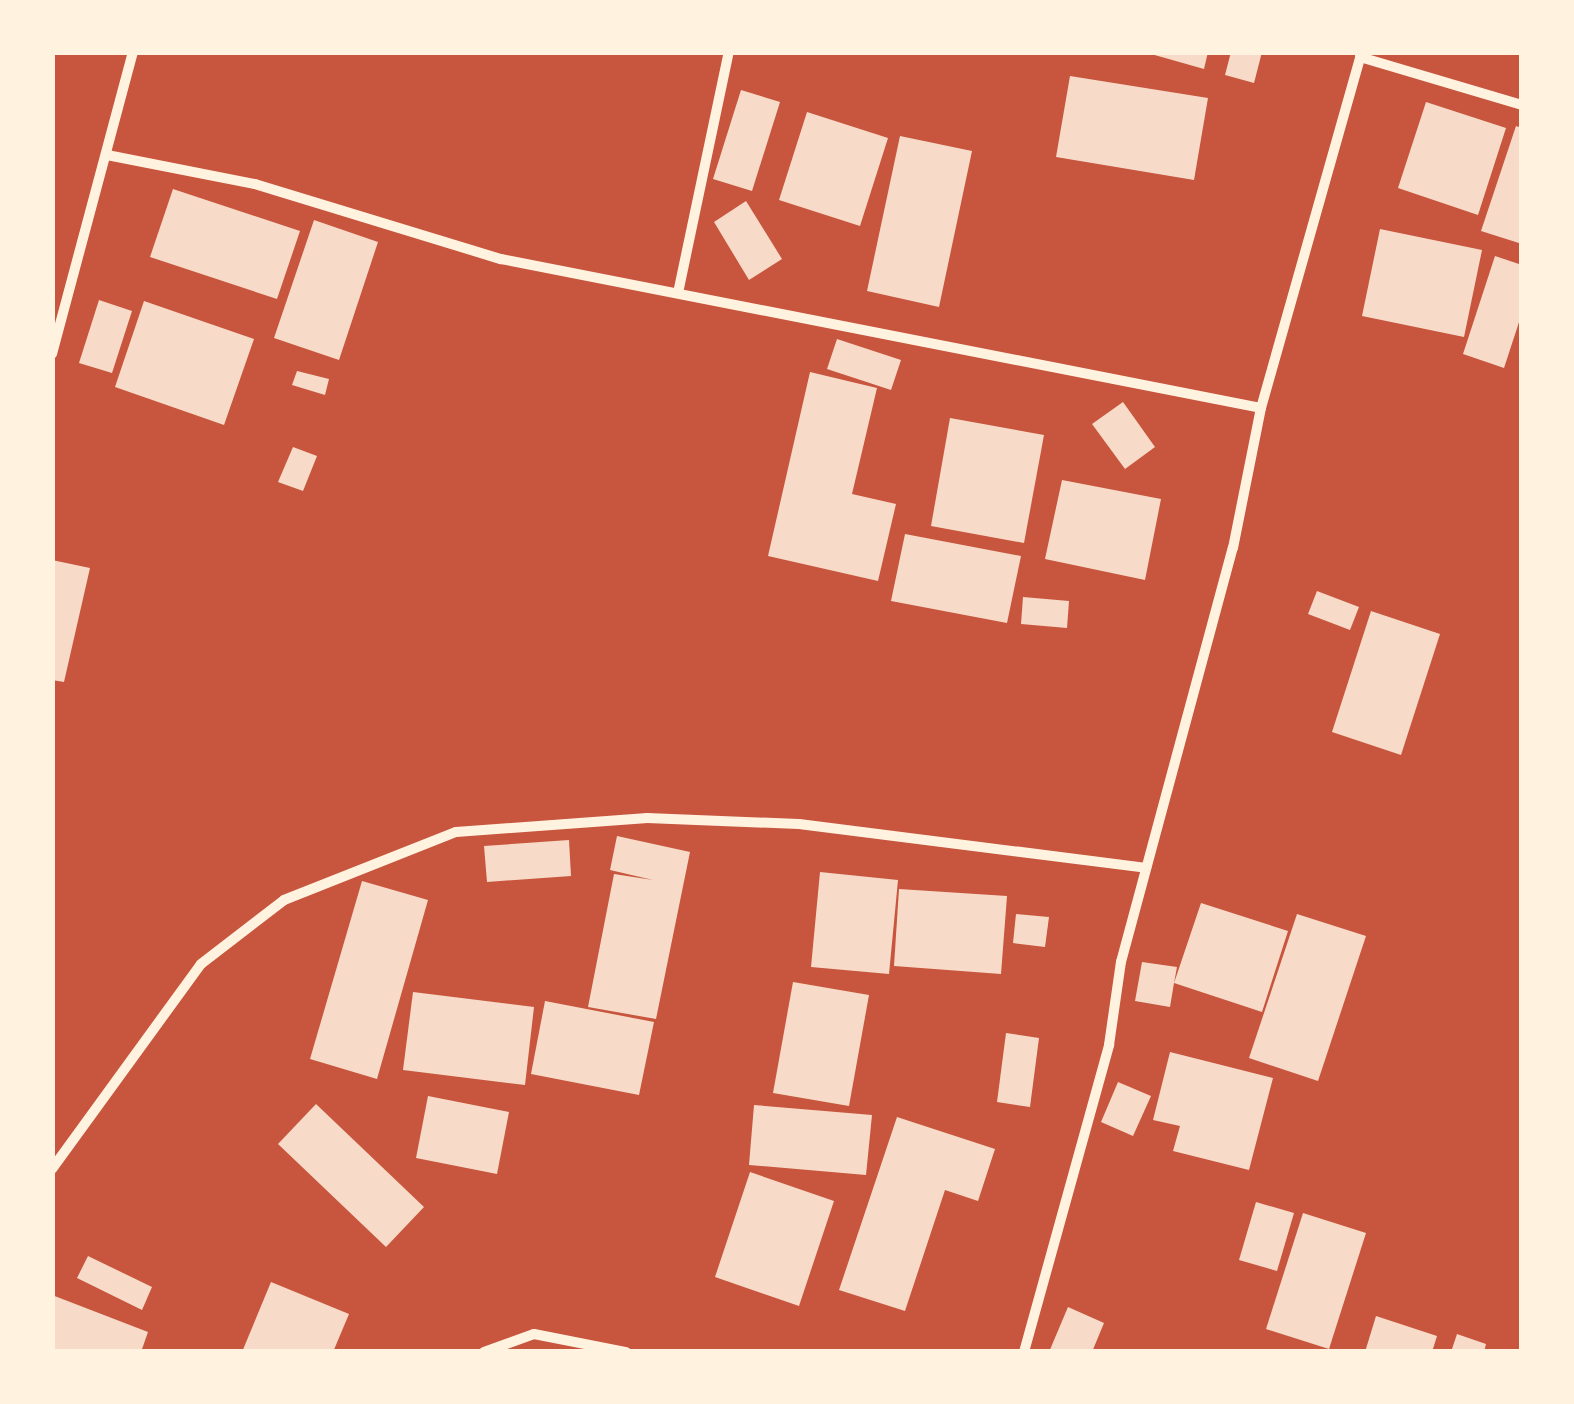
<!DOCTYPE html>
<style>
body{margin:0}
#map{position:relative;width:1574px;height:1404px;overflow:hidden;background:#c8553d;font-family:"PT Serif",serif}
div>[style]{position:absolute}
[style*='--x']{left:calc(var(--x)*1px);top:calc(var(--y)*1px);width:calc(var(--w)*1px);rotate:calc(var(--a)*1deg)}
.building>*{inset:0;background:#f7dbc8}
.minor>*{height:10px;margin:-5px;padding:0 5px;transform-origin:5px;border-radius:5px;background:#fff3e0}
span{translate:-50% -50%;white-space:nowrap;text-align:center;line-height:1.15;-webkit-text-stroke:10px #fff3e0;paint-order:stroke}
.frame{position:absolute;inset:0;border:55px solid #fff3e0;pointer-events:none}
</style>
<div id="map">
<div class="building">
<i style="clip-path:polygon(1144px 52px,1208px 52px,1204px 69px)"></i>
<i style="clip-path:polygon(1231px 52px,1262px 52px,1254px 83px,1225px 75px)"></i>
<i style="clip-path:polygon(1070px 76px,1208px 98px,1194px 180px,1056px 157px)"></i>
<i style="clip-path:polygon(741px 90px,780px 102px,752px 191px,713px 179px)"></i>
<i style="clip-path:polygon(1426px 102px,1506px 128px,1478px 215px,1398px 188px)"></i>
<i style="clip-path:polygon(807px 112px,888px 138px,860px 226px,779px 200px)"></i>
<i style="clip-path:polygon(1516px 126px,1522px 128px,1522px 244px,1481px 231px)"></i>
<i style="clip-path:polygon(900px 136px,972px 151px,939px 307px,867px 291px)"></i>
<i style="clip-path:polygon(173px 189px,300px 231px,277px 299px,150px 257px)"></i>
<i style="clip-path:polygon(746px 201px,782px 259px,749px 280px,714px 222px)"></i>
<i style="clip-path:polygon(314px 220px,378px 242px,339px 360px,274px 338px)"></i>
<i style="clip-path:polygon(1380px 229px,1482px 250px,1464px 337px,1362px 316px)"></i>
<i style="clip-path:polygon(1495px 256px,1522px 265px,1522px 313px,1504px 368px,1463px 354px)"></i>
<i style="clip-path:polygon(99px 300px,132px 311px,112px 373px,79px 363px)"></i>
<i style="clip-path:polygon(144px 301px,254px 339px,224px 425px,115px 387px)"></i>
<i style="clip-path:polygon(837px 339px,901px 360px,891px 390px,827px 369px)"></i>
<i style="clip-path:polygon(297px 371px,329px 379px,325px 395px,292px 385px)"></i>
<i style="clip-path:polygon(810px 372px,877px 388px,852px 494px,896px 504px,878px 581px,768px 556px)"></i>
<i style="clip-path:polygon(1123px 402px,1155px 447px,1125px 469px,1092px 424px)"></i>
<i style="clip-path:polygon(950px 418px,1044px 435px,1024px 543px,931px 526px)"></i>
<i style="clip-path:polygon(293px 447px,317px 456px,303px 491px,278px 482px)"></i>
<i style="clip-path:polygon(1062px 480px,1161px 499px,1145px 580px,1045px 559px)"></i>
<i style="clip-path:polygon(905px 534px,1021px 556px,1007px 623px,891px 601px)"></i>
<i style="clip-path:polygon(52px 560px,90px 568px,64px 682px,52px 680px)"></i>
<i style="clip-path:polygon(1317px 591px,1359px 607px,1350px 630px,1308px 614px)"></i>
<i style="clip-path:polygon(1023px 597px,1069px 601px,1067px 628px,1021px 624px)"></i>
<i style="clip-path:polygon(1371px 611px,1440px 634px,1401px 755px,1332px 732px)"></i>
<i style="clip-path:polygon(617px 836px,690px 852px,656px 1019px,588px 1007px,614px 874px,653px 880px,610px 870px)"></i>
<i style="clip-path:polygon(569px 840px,571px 876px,487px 882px,484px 846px)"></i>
<i style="clip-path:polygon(820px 872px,898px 880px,889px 974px,811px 967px)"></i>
<i style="clip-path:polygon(362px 881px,428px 900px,377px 1079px,310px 1059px)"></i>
<i style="clip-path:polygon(899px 889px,1007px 896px,1001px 974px,894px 966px)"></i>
<i style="clip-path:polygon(1201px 903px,1288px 931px,1262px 1012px,1174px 983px,1170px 1007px,1135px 1001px,1142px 962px,1177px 967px,1174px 983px)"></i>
<i style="clip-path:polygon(1016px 914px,1049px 917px,1045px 947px,1013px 943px)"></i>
<i style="clip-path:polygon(1297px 914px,1366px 936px,1318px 1081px,1249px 1058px)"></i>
<i style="clip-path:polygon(793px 982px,869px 995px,849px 1106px,773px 1093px)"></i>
<i style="clip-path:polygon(413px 992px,534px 1007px,525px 1085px,403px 1070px)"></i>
<i style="clip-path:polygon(545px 1001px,654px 1022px,639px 1095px,531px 1074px)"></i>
<i style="clip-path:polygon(1006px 1033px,1039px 1038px,1030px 1107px,997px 1102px)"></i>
<i style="clip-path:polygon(1170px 1052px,1273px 1078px,1249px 1170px,1173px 1151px,1180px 1126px,1153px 1120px)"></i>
<i style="clip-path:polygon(1118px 1082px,1151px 1096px,1133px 1136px,1101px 1122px)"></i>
<i style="clip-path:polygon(428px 1096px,509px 1112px,497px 1174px,416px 1158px)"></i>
<i style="clip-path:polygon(316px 1104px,424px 1207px,386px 1247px,278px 1144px)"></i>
<i style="clip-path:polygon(754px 1105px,872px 1115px,866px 1175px,749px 1165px)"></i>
<i style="clip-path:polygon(897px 1117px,995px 1149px,978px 1201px,945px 1190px,905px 1311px,839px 1290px)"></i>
<i style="clip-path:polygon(750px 1172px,834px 1201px,799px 1306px,715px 1277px)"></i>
<i style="clip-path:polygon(1256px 1202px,1294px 1213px,1277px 1271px,1239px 1260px)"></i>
<i style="clip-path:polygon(1303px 1213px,1366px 1233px,1329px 1349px,1266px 1329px)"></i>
<i style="clip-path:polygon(88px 1256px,152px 1287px,142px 1310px,77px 1278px)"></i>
<i style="clip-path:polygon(271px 1282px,349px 1314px,333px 1352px,242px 1352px)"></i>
<i style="clip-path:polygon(52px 1295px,148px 1332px,141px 1352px,52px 1352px)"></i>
<i style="clip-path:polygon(1068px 1307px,1104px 1323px,1092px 1352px,1049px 1352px)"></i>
<i style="clip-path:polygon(1376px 1316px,1437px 1336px,1432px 1352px,1365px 1352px)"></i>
<i style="clip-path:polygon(1457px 1334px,1486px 1344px,1484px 1352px,1451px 1352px)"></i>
</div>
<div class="minor">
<i style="--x:1360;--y:57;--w:169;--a:16.5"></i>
<i style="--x:107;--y:155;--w:151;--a:11.1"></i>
<i style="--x:255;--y:184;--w:257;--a:17"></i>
<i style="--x:501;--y:259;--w:774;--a:11.09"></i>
<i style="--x:678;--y:293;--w:246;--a:-78.1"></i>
<i style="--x:52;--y:354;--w:313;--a:-75"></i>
<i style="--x:52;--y:1169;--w:253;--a:-54"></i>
<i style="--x:201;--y:964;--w:105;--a:-37.6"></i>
<i style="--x:284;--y:900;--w:185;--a:-21.6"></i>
<i style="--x:456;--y:832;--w:192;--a:-4.2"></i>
<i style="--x:647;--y:818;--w:152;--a:2.3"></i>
<i style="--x:799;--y:824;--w:350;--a:7.2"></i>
<i style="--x:484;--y:1352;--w:53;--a:-19.8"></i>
<i style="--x:534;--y:1334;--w:94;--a:11.1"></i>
<i style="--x:1024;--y:1352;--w:319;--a:-74.5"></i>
<i style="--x:1109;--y:1045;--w:84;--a:-81.8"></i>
<i style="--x:1121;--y:962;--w:429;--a:-74.9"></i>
<i style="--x:1233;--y:548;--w:143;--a:-78.7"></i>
<i style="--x:1261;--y:408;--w:370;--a:-74.2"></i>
</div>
<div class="frame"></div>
</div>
